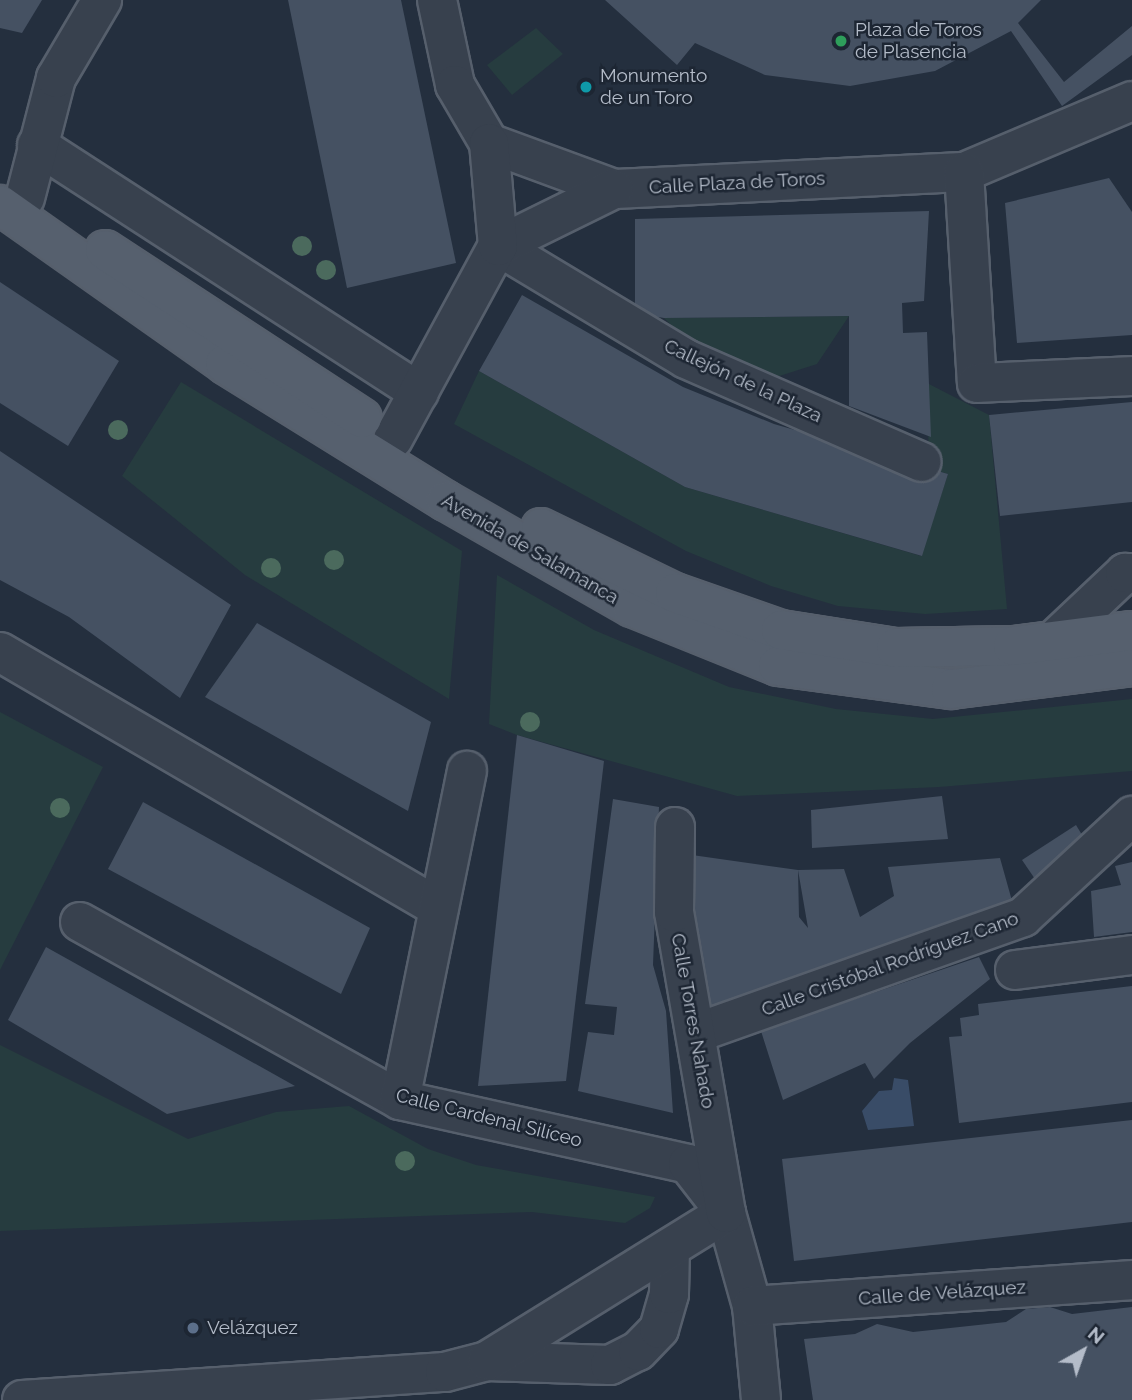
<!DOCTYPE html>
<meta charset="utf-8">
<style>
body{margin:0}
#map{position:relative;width:1132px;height:1400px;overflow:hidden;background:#242f3e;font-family:Raleway,sans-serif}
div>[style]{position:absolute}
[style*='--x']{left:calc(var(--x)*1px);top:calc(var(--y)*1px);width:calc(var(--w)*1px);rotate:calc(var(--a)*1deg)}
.green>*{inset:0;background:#263c3f}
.water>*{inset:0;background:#394c67}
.building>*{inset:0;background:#455162}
.roads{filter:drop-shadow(2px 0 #565f6c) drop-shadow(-2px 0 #565f6c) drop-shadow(0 2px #565f6c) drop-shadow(0 -2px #565f6c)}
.minor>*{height:38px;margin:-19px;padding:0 19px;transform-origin:19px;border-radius:19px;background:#38414e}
.major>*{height:38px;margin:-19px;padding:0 19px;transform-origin:19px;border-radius:19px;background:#56606e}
.trees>*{width:20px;height:20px;margin:-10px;border-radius:50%;background:#4b6a5d}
.dots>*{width:19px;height:19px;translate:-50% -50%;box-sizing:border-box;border:4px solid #1d2633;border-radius:50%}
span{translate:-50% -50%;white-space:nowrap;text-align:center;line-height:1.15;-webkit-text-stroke:5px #1d2633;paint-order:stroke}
.poi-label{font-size:19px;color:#b4bcc9}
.left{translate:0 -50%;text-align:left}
.street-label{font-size:19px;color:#b4bcc9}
.north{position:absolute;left:1048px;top:1316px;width:70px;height:70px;-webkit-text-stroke:5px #1d2633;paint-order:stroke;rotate:40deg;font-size:19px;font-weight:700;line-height:28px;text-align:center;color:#b4bcc9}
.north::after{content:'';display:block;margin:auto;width:24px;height:32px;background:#b4bcc9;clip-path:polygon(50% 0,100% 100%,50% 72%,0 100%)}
</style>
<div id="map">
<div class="green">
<i style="clip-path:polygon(536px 28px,563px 54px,512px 95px,487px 65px)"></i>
<i style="clip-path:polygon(849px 316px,817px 364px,770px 379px,690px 343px,664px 318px)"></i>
<i style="clip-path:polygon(479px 371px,685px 487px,921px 556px,948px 474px,928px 468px,929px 384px,989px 415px,1007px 609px,925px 614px,838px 606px,771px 586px,686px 551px,454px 424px)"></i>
<i style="clip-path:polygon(181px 382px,462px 551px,449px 699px,245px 575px,122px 476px)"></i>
<i style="clip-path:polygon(497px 575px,594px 630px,729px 687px,836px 709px,933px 719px,1132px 699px,1132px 771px,939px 787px,737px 796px,517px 735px,489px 724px)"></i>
<i style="clip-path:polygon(0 712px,103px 767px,0 970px)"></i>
<i style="clip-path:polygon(0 1045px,188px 1139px,276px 1112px,349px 1106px,428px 1149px,476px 1165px,655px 1197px,650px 1208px,625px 1223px,532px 1212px,0 1231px)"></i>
</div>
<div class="water">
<i style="clip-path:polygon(894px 1078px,908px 1080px,914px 1126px,868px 1130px,862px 1111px,879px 1091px,892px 1090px)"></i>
</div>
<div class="building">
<i style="clip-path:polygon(0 0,42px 0,22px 33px,0 28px)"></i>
<i style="clip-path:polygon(288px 0,401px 0,456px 263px,347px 288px)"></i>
<i style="clip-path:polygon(605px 0,1041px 0,1018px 23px,1064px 82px,1132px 26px,1132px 55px,1062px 106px,1011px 31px,935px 71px,850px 86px,765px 75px,695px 43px,677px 65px)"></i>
<i style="clip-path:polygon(1109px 178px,1132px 212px,1132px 335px,1017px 343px,1005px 203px)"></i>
<i style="clip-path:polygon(929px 211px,924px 301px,902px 303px,903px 333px,927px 332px,931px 437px,849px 406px,849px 316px,664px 318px,635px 313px,635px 219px)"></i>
<i style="clip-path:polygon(0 282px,119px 361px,68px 446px,0 403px)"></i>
<i style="clip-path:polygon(522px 295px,683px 387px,774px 424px,948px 474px,922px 556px,685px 487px,479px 371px)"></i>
<i style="clip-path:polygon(1132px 402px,1132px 502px,1000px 516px,989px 415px)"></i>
<i style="clip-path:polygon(0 451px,231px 605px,180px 698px,69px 617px,0 580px)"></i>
<i style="clip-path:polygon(257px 623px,431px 722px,408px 811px,205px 697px)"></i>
<i style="clip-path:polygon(517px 735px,604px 761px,566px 1081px,478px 1086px)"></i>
<i style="clip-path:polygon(942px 796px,948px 839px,812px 848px,811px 810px)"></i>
<i style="clip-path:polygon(613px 799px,659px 807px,653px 965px,666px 1011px,673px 1113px,578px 1091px,588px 1032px,614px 1035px,617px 1007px,585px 1004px)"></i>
<i style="clip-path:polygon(143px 802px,370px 928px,341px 994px,108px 869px)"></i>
<i style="clip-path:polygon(1076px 825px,1090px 848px,1037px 882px,1022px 860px)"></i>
<i style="clip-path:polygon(692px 855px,798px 870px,799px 917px,808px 928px,798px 870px,844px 869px,860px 917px,894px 896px,888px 867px,1000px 858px,1014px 908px,711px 1009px,695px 914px,685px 914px)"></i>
<i style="clip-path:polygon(1132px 862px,1132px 932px,1094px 937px,1091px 891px,1121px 885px,1115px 866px)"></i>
<i style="clip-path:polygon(46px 947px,295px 1086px,167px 1114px,8px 1020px)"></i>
<i style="clip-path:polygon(979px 957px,990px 979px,910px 1043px,874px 1079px,865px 1063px,783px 1100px,761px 1031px)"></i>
<i style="clip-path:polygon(1132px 986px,1132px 1102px,959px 1123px,949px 1037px,962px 1036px,960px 1018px,979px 1015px,978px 1004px)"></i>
<i style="clip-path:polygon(1132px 1120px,1132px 1222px,794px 1261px,782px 1159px)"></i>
<i style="clip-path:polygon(1050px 1307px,1072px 1314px,1132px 1307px,1132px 1400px,813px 1400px,804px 1339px,855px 1334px,877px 1324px,913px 1332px,1006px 1322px,1026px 1309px)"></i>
</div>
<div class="roads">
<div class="minor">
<i style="--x:437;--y:0;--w:87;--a:78"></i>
<i style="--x:455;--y:85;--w:67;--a:59.6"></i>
<i style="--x:489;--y:143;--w:133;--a:20.2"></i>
<i style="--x:614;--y:189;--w:350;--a:-2.8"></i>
<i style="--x:964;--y:172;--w:182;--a:-22.9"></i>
<i style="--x:37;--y:145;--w:455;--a:32.9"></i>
<i style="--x:964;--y:172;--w:211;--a:86.5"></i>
<i style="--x:977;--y:383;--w:155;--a:-2.6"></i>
<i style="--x:25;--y:198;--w:124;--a:-75.5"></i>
<i style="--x:56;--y:78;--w:91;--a:-59.5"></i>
<i style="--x:498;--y:246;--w:219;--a:31"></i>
<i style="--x:686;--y:359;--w:257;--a:23.6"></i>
<i style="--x:498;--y:246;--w:129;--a:-26.2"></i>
<i style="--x:393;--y:439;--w:220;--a:-61.5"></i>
<i style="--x:498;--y:246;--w:103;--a:-95"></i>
<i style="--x:1054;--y:640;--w:98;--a:-43.3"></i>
<i style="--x:1125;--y:573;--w:7;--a:0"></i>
<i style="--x:0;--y:652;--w:508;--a:30.25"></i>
<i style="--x:80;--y:922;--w:366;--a:29.1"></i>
<i style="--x:400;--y:1100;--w:295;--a:12.5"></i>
<i style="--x:688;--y:1164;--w:62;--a:52.2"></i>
<i style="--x:726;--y:1213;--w:97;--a:74.4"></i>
<i style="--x:752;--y:1306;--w:94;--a:84.5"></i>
<i style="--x:1015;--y:970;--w:118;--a:-7.3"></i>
<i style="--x:696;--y:1033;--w:347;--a:-19.5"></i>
<i style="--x:1023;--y:917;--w:149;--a:-42.8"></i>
<i style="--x:400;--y:1100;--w:336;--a:-78.5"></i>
<i style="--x:752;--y:1306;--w:381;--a:-3.9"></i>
<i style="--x:487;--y:1361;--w:123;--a:1.9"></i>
<i style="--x:610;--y:1365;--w:31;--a:-27"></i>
<i style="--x:638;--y:1351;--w:30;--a:-46"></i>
<i style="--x:659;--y:1329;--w:36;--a:-74"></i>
<i style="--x:669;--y:1294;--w:46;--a:-88.8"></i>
<i style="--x:22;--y:1400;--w:424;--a:-3.8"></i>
<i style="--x:445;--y:1372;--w:43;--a:-14.7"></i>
<i style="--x:487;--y:1361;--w:281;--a:-31.8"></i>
<i style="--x:726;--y:1213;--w:305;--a:-99.8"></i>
<i style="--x:674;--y:912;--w:85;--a:-89.3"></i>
</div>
<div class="major">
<i style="--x:0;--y:205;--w:276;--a:35.2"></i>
<i style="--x:225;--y:364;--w:260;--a:31.8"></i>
<i style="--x:446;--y:501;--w:214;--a:29.7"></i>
<i style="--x:632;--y:607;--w:157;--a:22"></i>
<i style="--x:778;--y:666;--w:175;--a:7.6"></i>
<i style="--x:951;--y:689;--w:182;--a:-7.2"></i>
<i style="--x:105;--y:250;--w:307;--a:33.2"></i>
<i style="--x:541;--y:528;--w:149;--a:25.9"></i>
<i style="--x:675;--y:593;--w:112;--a:19.2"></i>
<i style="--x:781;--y:630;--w:116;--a:8.9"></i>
<i style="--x:896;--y:648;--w:117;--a:-1"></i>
<i style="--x:1013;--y:646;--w:120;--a:-7.2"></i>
</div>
</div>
<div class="trees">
<i style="left:302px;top:246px"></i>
<i style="left:326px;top:270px"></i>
<i style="left:118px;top:430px"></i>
<i style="left:334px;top:560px"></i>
<i style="left:271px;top:568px"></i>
<i style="left:530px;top:722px"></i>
<i style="left:60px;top:808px"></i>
<i style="left:405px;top:1161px"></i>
</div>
<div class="dots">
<i style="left:841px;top:41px;background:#2e9e5b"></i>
<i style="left:586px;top:87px;background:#0f9aa8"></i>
<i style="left:193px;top:1328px;background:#5c6f8a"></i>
</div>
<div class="poi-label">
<span class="left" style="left:855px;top:41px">Plaza de Toros<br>de Plasencia</span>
<span class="left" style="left:600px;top:87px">Monumento<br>de un Toro</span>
<span class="left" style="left:207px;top:1328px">Velázquez</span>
</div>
<div class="street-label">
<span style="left:737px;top:183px;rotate:-3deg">Calle Plaza de Toros</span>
<span style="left:743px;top:381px;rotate:25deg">Callejón de la Plaza</span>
<span style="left:530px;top:549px;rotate:30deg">Avenida de Salamanca</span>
<span style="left:890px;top:964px;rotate:-20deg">Calle Cristóbal Rodríguez Cano</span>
<span style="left:693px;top:1021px;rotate:80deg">Calle Torres Nahado</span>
<span style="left:489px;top:1118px;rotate:14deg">Calle Cardenal Silíceo</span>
<span style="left:942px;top:1293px;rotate:-4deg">Calle de Velázquez</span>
</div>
<div class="north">N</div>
</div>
